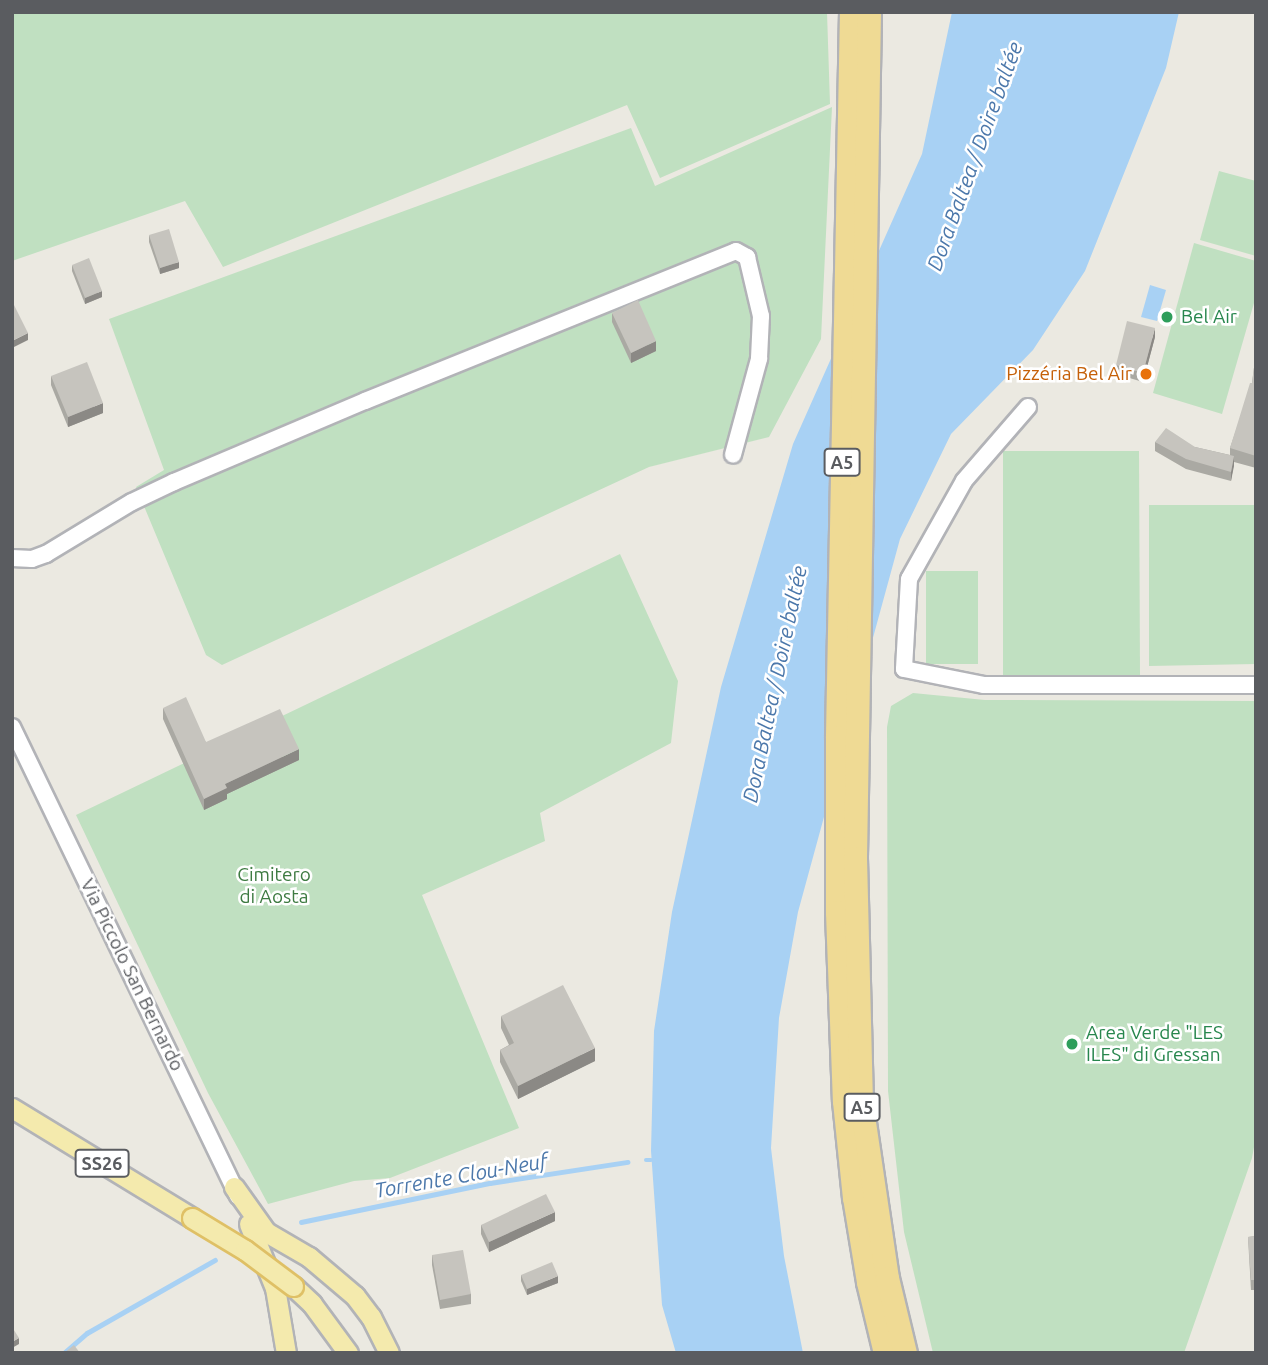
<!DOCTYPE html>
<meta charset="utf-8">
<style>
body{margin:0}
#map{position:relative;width:1268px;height:1365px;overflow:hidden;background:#ebe9e1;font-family:Ubuntu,sans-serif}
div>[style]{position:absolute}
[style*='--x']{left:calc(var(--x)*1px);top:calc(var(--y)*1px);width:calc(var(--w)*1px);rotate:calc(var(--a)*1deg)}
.green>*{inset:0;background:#c0e0c1}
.water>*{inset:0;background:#a8d1f4}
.stream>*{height:4.5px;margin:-2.25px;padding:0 2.25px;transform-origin:2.25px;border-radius:2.25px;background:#a8d1f4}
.roads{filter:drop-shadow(2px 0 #b2b3b7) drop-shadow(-2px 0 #b2b3b7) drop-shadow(0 2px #b2b3b7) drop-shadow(0 -2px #b2b3b7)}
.minor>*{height:16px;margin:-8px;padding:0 8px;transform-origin:8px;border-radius:8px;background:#fff}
.major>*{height:19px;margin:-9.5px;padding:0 9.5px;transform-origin:9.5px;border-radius:9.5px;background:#f4eaad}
.highway>*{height:23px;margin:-11.5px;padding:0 11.5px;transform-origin:11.5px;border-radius:11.5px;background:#efda94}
.bridges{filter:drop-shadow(2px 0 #dfc066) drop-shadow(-2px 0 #dfc066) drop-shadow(0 2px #dfc066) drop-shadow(0 -2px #dfc066)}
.major-bridge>*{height:19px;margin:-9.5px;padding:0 9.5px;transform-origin:9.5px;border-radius:9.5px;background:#f4eaad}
.wall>*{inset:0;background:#aaa9a3}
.shaded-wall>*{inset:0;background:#8b8985}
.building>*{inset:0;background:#c6c4be}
.dots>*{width:19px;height:19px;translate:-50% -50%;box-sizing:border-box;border:4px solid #fff;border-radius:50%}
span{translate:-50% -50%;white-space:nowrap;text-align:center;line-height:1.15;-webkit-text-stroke:5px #fff;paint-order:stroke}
.shield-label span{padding:2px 5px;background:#fff;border:2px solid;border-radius:5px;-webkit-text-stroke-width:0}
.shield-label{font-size:18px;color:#5a5c60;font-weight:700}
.leisure-label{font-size:19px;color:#27864d}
.left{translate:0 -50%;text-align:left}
.food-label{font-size:19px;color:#c56008}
.right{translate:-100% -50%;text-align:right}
.park-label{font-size:19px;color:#3e7b42}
.street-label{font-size:19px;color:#5a5c60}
.water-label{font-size:21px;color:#4c78ab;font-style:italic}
.frame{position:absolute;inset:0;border:14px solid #5a5c60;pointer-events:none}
</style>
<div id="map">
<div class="green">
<i style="clip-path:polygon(12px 12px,827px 12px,830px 104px,660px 178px,627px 105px,223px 267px,185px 201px,12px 261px)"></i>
<i style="clip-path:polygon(832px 107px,821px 339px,769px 437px,649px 467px,222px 665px,206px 655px,136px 487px,164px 470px,109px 319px,631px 128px,655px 186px)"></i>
<i style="clip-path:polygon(1219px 171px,1256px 181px,1256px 256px,1200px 240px)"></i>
<i style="clip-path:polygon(1194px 243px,1256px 261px,1256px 296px,1222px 414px,1153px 393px)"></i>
<i style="clip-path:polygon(1003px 451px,1139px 451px,1140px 677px,1003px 677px)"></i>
<i style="clip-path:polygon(1149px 505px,1256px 505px,1256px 664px,1149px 666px)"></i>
<i style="clip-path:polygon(620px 554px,678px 681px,671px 743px,540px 813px,545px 841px,422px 895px,519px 1128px,390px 1178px,354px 1181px,268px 1204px,208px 1093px,76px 815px)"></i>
<i style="clip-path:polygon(926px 571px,978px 571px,978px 664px,926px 664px)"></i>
<i style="clip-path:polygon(913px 693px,985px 700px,1256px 701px,1256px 1136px,1252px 1158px,1184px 1353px,933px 1353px,904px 1232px,888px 1091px,887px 727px,891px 706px)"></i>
</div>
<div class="water">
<i style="clip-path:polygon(952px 12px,1179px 12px,1166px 68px,1085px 271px,1033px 350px,951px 434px,900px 539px,798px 912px,779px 1018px,771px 1148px,784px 1256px,803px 1353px,676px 1353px,662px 1305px,651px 1151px,654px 1031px,672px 912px,721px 687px,793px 444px,922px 154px)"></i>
<i style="clip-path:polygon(1150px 285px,1166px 290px,1157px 321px,1141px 317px)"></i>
</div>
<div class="stream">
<i style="--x:646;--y:1160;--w:5;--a:0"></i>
<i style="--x:301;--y:1222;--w:193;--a:-11.7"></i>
<i style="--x:490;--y:1183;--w:139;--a:-8.7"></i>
<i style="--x:64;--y:1353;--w:30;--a:-41"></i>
<i style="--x:87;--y:1333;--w:147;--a:-29.7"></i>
</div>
<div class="roads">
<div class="minor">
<i style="--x:1028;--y:407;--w:98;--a:130.9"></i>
<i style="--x:964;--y:481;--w:112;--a:119.3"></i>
<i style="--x:909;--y:579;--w:90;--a:93.2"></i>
<i style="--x:904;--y:669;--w:82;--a:11.3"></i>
<i style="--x:984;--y:685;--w:272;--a:0"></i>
<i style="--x:12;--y:558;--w:20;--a:3"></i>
<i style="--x:32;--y:559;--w:15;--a:-20"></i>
<i style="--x:46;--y:554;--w:100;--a:-31.2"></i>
<i style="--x:132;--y:502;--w:47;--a:-25.5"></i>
<i style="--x:174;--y:482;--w:207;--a:-23"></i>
<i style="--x:365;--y:401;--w:400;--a:-22"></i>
<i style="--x:736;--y:251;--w:13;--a:29"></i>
<i style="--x:747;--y:257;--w:61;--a:76.7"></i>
<i style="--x:761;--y:316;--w:43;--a:92.7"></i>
<i style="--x:759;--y:359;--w:99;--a:105.2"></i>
<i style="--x:12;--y:727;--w:521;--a:64.27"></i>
</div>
<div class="major">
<i style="--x:12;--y:1108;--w:211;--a:31.4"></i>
<i style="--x:234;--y:1187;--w:55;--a:54.6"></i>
<i style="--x:266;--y:1232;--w:50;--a:30.2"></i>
<i style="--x:309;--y:1257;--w:60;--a:40.3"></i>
<i style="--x:355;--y:1296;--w:26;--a:53"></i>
<i style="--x:371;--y:1317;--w:40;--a:63.4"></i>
<i style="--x:249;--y:1224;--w:69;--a:67.9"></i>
<i style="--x:275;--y:1288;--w:66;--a:80.4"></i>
<i style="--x:293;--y:1286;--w:26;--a:43"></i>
<i style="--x:312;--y:1304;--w:61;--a:53.7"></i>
</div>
<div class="highway">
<i style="--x:851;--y:12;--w:725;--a:91.11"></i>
<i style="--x:837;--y:737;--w:175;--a:90"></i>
<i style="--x:837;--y:912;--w:189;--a:87.9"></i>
<i style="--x:844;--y:1101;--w:97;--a:84.1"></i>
<i style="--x:854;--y:1197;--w:86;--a:80.6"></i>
<i style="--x:868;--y:1282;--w:73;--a:76.5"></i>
<i style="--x:869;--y:12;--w:846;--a:90.95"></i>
<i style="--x:855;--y:858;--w:244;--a:88.6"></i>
<i style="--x:861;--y:1102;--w:178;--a:81.6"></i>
<i style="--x:887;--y:1278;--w:77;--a:76.5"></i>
</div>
</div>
<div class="bridges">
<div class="major-bridge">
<i style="--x:192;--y:1218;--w:62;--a:31.1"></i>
<i style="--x:245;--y:1250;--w:60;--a:36.9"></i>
</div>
</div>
<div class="wall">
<i style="clip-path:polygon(149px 235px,179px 268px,160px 274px,149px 242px)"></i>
<i style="clip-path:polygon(72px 265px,102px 297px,85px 304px,72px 271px)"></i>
<i style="clip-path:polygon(612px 313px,656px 351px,631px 363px,612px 322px)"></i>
<i style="clip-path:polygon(1155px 337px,1143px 382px,1116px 374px,1116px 365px)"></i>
<i style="clip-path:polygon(1256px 352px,1256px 468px,1234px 462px,1231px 481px,1186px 469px,1155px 451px,1155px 442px,1195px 447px,1230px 455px,1230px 448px,1252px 383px)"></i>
<i style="clip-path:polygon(51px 376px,103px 413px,68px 427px,51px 385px)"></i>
<i style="clip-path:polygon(163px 708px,206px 742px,299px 760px,227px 794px,227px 799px,204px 810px,163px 719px)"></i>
<i style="clip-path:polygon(501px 1016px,595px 1061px,518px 1099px,500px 1062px,500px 1050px,509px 1045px,501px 1028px)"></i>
<i style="clip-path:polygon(555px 1221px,489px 1252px,481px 1234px,481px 1225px)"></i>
<i style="clip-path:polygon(1256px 1236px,1256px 1290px,1251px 1290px,1248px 1237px)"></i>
<i style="clip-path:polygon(432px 1255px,471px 1294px,471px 1304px,440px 1309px,432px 1265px)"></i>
<i style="clip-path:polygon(521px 1275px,558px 1283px,527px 1295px,521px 1281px)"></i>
</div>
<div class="shaded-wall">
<i style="clip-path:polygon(179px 262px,179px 268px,160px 274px,160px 268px)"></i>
<i style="clip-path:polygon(102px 291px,102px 297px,85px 304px,85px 298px)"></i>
<i style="clip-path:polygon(1155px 328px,1155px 337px,1143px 382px,1143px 373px)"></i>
<i style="clip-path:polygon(28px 333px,28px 340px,12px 348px,12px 341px)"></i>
<i style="clip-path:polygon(656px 341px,656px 351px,631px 363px,631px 353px)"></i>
<i style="clip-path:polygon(103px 403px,103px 413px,68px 427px,68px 417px)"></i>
<i style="clip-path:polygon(1234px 456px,1234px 466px,1231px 481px,1231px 472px)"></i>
<i style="clip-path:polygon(299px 749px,299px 760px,227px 794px,227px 799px,204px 810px,204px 799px,225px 784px)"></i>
<i style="clip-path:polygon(595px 1048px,595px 1061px,518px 1099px,518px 1086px)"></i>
<i style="clip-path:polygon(555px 1212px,555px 1221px,489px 1252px,489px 1242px)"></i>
<i style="clip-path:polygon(558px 1276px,558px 1283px,527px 1295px,527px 1289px)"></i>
<i style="clip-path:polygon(19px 1338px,19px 1344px,12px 1348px,12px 1342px)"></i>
</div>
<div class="building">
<i style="clip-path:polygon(169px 229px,179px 262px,160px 268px,149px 235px)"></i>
<i style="clip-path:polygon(89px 258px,102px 291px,85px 298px,72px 265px)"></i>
<i style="clip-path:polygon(638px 300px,656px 341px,631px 353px,612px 313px)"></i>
<i style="clip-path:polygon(12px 301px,28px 333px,12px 341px)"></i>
<i style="clip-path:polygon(1127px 321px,1155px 328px,1143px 373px,1116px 365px)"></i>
<i style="clip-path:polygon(1256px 352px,1256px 456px,1230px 448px,1250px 383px,1252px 383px)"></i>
<i style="clip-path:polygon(87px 362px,103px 403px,68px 417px,51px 376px)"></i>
<i style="clip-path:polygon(1166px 428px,1195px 447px,1234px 456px,1231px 472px,1186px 459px,1155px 442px)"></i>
<i style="clip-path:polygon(186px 697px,206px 742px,280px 709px,299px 749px,225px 784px,227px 788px,204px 799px,163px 708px)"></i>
<i style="clip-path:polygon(563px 985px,595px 1048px,518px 1086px,500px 1050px,514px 1043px,501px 1016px)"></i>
<i style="clip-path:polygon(546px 1194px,555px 1212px,489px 1242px,481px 1225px)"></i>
<i style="clip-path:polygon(1256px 1236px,1256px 1280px,1251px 1280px,1248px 1237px)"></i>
<i style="clip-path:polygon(463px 1250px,471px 1294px,440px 1300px,432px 1255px)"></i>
<i style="clip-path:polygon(552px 1262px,558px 1276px,527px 1289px,521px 1275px)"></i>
<i style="clip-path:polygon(12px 1327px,19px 1338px,12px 1342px)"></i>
<i style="clip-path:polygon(74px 1345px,80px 1353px,64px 1353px)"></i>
</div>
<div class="dots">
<i style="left:1167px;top:317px;background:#2e9e5b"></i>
<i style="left:1146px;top:374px;background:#e8710a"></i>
<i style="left:1072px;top:1044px;background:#2e9e5b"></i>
</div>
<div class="shield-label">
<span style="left:842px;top:462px">A5</span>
<span style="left:862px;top:1107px">A5</span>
<span style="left:102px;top:1163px">SS26</span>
</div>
<div class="leisure-label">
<span class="left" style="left:1181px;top:317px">Bel Air</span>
<span class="left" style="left:1086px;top:1044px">Area Verde "LES<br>ILES" di Gressan</span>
</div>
<div class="food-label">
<span class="right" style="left:1132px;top:374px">Pizzéria Bel Air</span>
</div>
<div class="park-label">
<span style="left:274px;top:886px">Cimitero<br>di Aosta</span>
</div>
<div class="street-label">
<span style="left:132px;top:975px;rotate:64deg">Via Piccolo San Bernardo</span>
</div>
<div class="water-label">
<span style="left:974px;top:156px;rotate:-70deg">Dora Baltea / Doire baltée</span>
<span style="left:774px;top:684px;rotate:-78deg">Dora Baltea / Doire baltée</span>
<span style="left:461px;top:1175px;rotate:-10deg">Torrente Clou-Neuf</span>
</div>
<div class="frame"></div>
</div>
